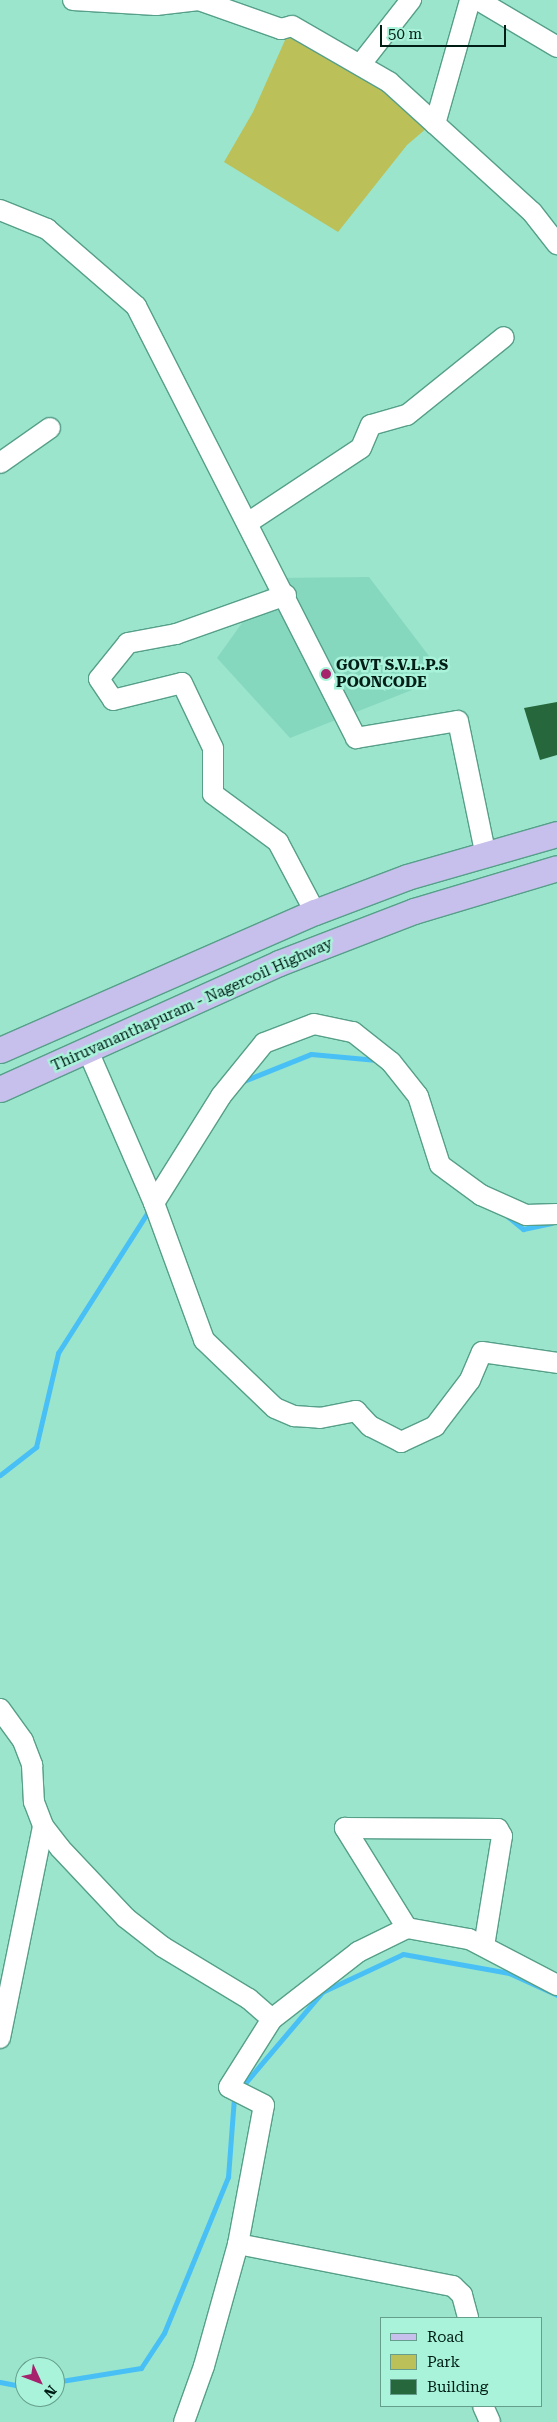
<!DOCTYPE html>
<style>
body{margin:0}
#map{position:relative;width:557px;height:2422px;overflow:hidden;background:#9be5cd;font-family:"Roboto Serif",serif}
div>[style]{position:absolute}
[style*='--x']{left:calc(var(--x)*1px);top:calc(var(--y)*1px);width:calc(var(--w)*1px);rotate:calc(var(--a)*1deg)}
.built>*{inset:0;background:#85d8be}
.green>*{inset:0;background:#bbc059}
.stream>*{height:5px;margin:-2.5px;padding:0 2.5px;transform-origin:2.5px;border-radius:2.5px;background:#48c0f6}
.building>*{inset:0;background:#26683c}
.roads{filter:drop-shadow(1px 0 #569f89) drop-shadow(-1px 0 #569f89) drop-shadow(0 1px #569f89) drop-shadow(0 -1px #569f89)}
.minor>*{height:20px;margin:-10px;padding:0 10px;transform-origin:10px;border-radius:10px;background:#fff}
.major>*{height:25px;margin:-12.5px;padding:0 12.5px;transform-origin:12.5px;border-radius:12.5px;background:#c7bfec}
.dots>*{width:14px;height:14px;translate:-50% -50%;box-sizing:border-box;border:2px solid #a8f3da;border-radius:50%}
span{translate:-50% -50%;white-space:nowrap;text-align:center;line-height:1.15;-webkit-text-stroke:5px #a8f3da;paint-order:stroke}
.poi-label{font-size:15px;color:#001e16;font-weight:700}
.left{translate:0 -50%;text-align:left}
.street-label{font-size:15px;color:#001e16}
.legend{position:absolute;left:380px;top:2317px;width:162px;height:90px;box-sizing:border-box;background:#a8f3da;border:1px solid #659e8c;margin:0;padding:6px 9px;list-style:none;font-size:15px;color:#001e16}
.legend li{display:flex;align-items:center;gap:10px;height:25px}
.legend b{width:25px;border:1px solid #659e8c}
.north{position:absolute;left:15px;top:2357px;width:50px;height:50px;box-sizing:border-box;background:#a8f3da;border:1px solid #659e8c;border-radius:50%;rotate:133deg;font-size:14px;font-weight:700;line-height:20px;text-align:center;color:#001e16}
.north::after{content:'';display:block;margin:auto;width:18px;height:22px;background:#a7226c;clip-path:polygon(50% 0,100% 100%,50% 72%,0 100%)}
.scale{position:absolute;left:380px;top:25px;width:126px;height:22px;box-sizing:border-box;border:2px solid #001e16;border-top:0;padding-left:6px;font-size:15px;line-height:18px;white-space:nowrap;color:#001e16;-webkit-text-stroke:4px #a8f3da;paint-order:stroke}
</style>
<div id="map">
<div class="built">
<i style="clip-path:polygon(369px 577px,429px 656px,412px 690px,290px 738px,217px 658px,274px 578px)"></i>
</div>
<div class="green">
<i style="clip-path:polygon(294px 20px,434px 122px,407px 145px,338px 232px,224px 162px,253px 112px)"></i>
</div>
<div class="stream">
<i style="--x:241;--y:1082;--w:75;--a:-21.8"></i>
<i style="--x:311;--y:1054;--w:66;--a:5.2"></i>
<i style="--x:507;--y:1216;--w:21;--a:39"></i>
<i style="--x:523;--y:1229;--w:29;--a:-12"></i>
<i style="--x:0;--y:1475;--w:46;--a:-37.9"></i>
<i style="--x:36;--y:1447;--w:97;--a:-76.8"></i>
<i style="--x:58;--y:1353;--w:173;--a:-57.5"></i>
<i style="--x:241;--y:2088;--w:126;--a:-49.8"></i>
<i style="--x:322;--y:1992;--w:89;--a:-25.1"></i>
<i style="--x:403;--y:1954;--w:108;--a:10.2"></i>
<i style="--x:509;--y:1973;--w:53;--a:24.6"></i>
<i style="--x:0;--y:2382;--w:25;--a:11"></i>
<i style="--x:55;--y:2382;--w:87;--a:-9.2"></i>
<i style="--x:141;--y:2368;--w:42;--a:-56.7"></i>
<i style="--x:164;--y:2333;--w:169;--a:-67.7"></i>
<i style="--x:228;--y:2177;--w:80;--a:-85.7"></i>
</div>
<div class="building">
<i style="clip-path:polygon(557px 702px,557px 755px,540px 760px,524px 708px)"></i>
</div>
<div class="roads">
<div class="minor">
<i style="--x:73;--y:0;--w:83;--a:3.4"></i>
<i style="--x:156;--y:5;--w:43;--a:-6.6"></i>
<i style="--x:199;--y:0;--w:87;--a:19.5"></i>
<i style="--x:281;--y:29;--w:11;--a:-15"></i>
<i style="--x:292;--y:26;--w:112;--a:30"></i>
<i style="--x:389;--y:82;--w:193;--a:42.3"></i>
<i style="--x:532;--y:212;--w:41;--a:52"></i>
<i style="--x:478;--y:0;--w:92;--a:30.7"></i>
<i style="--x:360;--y:65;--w:83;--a:-51.9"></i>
<i style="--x:435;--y:124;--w:129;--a:-74.2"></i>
<i style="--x:0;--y:210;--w:51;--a:22"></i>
<i style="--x:47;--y:229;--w:118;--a:40.9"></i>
<i style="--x:136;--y:306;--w:485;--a:63"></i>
<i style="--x:356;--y:738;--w:103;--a:-9.5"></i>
<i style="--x:458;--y:721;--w:138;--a:78.3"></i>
<i style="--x:0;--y:463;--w:61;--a:-35"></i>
<i style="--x:249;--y:522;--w:134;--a:-33.5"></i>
<i style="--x:361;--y:448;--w:25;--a:-67"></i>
<i style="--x:371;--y:425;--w:37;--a:-16"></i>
<i style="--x:407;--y:415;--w:124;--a:-38.8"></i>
<i style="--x:286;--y:595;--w:117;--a:160.5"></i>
<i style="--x:176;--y:634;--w:49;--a:169.4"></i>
<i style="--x:128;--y:643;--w:46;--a:128.9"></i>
<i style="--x:99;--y:679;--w:25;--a:56"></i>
<i style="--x:113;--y:700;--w:71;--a:-13.8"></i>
<i style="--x:182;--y:683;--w:72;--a:64.5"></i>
<i style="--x:213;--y:748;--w:46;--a:90"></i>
<i style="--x:213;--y:794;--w:81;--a:36.4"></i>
<i style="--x:278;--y:842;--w:79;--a:62.1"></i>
<i style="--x:88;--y:1051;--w:166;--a:66.5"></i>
<i style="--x:154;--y:1203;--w:146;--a:69.9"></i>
<i style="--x:204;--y:1340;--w:98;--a:43.8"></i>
<i style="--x:275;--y:1408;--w:21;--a:23"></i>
<i style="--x:294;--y:1416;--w:26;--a:4"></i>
<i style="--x:320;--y:1418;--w:37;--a:-11"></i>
<i style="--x:356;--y:1411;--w:21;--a:47"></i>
<i style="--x:370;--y:1426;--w:35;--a:27"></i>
<i style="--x:401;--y:1442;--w:38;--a:-25"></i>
<i style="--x:435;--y:1426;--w:58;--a:-52.7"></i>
<i style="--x:470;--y:1380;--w:30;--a:-67"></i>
<i style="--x:482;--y:1352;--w:76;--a:8.3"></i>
<i style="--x:154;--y:1203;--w:126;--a:-57.9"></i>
<i style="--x:221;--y:1096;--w:68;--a:-50.9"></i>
<i style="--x:264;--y:1043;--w:53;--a:-20.8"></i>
<i style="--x:314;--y:1024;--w:40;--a:12"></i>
<i style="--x:353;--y:1032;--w:48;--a:38.3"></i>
<i style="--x:391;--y:1062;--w:43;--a:51.5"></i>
<i style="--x:418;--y:1096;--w:72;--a:72.3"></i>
<i style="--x:440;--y:1165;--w:51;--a:36.2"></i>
<i style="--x:481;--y:1195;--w:49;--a:24"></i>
<i style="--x:526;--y:1215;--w:31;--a:-2"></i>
<i style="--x:0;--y:1709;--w:39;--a:54"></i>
<i style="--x:23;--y:1741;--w:26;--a:69"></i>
<i style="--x:32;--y:1765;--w:37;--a:87"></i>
<i style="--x:34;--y:1802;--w:26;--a:69"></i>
<i style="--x:43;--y:1826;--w:28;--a:52"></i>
<i style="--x:60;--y:1848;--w:96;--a:46.7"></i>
<i style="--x:126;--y:1918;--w:47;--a:38.1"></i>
<i style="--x:163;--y:1947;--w:100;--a:31.2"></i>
<i style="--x:249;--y:1999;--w:30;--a:41"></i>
<i style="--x:407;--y:1928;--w:118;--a:-121.8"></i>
<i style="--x:345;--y:1828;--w:153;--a:0.4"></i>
<i style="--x:498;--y:1829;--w:8;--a:60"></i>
<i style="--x:502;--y:1836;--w:111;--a:99.3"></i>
<i style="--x:0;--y:2038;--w:216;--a:-78.5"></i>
<i style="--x:238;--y:2244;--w:219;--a:11.1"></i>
<i style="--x:453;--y:2286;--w:13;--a:45"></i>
<i style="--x:462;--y:2295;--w:24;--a:75"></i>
<i style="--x:483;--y:2406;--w:17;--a:66"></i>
<i style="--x:184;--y:2422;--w:59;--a:-70.3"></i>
<i style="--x:204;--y:2366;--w:127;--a:-74.4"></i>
<i style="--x:238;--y:2244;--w:141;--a:-79.4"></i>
<i style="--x:264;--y:2105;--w:39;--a:-153"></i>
<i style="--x:229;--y:2087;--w:80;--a:-57.7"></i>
<i style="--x:272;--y:2019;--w:109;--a:-37.9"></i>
<i style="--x:358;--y:1952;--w:55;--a:-26.1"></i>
<i style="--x:407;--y:1928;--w:63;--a:10.1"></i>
<i style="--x:469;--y:1939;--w:99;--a:27.6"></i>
</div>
<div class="major">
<i style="--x:0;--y:1050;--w:344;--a:-23.7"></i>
<i style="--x:315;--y:912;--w:98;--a:-20.8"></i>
<i style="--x:407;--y:877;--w:156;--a:-16"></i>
<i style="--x:0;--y:1089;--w:306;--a:-24.3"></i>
<i style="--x:279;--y:963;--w:145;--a:-21.1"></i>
<i style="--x:414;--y:911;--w:149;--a:-16.7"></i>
</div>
</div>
<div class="dots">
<i style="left:326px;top:674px;background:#a7226c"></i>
</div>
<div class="poi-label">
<span class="left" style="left:336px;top:674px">GOVT S.V.L.P.S<br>POONCODE</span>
</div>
<div class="street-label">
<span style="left:192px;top:1005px;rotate:-24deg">Thiruvananthapuram - Nagercoil Highway</span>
</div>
<ul class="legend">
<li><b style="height:6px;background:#c7bfec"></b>Road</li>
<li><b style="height:14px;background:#bbc059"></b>Park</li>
<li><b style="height:14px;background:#26683c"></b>Building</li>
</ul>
<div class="north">N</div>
<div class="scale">50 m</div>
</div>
